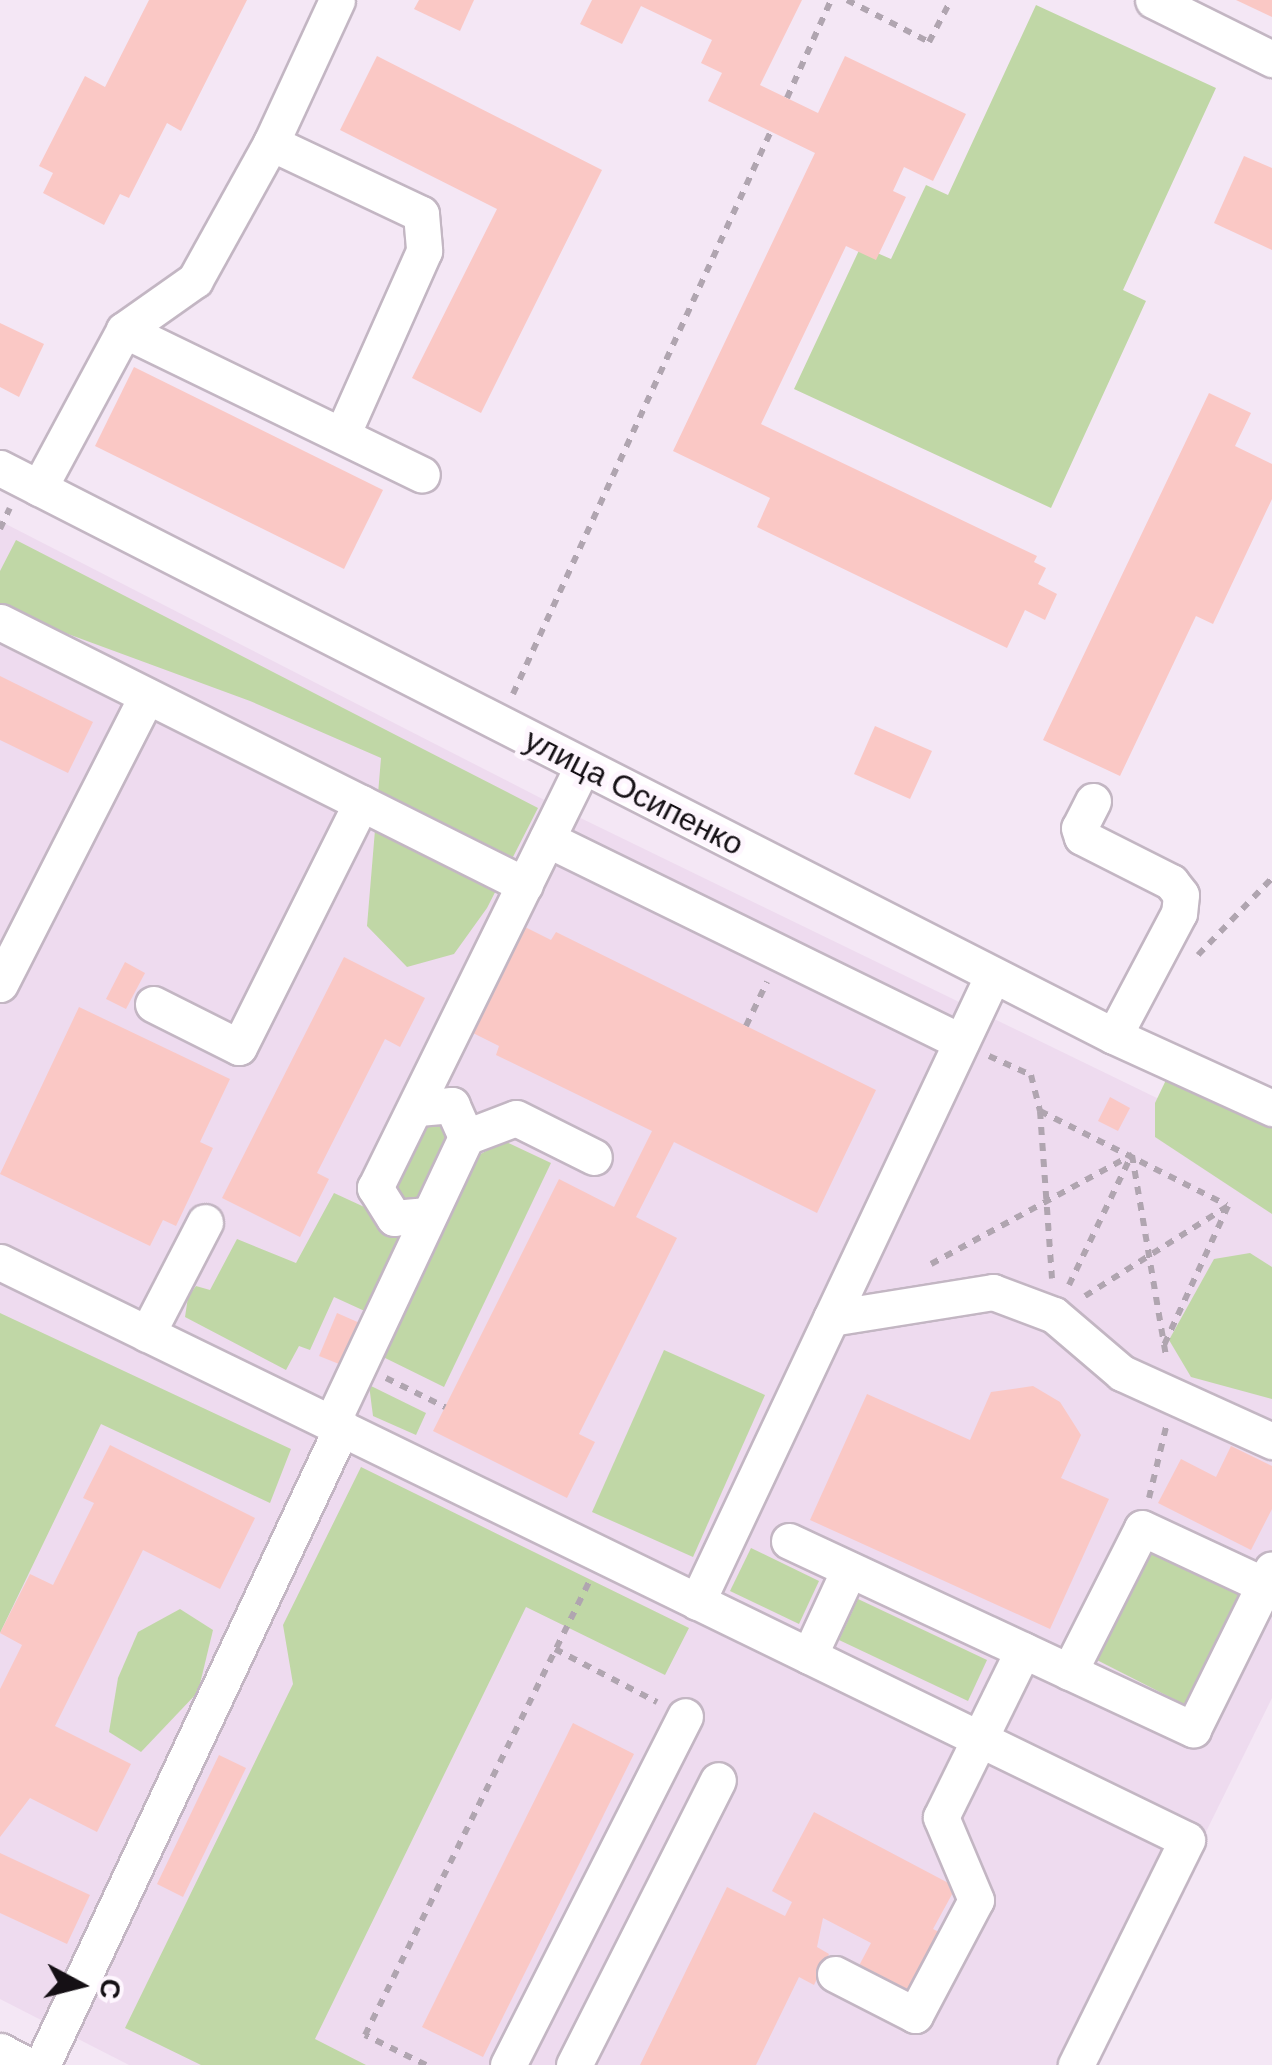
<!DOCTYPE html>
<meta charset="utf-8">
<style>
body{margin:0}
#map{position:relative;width:1272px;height:2065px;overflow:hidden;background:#f4e7f5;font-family:"DM Sans",sans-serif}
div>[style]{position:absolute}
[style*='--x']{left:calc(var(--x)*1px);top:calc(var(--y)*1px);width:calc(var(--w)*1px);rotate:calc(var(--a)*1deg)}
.built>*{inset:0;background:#eedbef}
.green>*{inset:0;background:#c0d7a6}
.building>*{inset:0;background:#fac8c5}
.path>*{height:6px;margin-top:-3px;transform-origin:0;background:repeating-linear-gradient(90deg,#b0a5b0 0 8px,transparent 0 16px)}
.roads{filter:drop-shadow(2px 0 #c3b6c3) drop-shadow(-2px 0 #c3b6c3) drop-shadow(0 2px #c3b6c3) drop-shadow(0 -2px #c3b6c3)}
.minor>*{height:35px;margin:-17.5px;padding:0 17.5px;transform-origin:17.5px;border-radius:17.5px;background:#fff}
span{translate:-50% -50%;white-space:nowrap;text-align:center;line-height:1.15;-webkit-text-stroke:10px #fef6fe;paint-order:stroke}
.street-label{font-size:32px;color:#151015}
.north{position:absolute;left:30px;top:1935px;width:100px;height:100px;-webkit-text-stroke:8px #fef6fe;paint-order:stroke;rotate:97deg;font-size:28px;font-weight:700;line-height:40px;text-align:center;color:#151015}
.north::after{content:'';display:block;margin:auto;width:35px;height:45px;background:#151015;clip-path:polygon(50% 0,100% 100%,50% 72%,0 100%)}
</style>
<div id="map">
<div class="built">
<i style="clip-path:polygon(0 521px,562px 809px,1272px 1154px,1272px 1698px,1091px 2065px,129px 2065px,0 1999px)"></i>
</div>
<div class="green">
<i style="clip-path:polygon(1036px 5px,1216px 88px,1123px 290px,1146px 301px,1051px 508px,794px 389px,861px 246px,891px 259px,926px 185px,948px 195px)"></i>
<i style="clip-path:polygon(16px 540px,538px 808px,487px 908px,454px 954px,407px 967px,367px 926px,381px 758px,250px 701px,0 609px,0 571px)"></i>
<i style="clip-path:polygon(1166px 1080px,1272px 1127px,1272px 1214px,1155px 1137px,1155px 1103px)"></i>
<i style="clip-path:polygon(415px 1108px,466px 1137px,427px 1215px,375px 1188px)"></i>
<i style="clip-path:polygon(504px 1141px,551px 1163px,444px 1387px,377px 1354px,470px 1160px)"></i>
<i style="clip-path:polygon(334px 1193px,412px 1229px,369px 1313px,334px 1297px,310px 1350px,299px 1346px,286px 1370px,185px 1317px,188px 1297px,196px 1286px,210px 1290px,237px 1239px,296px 1263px)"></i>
<i style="clip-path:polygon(1250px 1253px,1272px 1267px,1272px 1399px,1191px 1377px,1169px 1340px,1214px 1259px)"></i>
<i style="clip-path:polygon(0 1313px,291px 1449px,270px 1503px,101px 1424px,0 1633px)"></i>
<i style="clip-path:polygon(664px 1350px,765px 1395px,693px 1557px,592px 1512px)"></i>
<i style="clip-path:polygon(369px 1385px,426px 1413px,416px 1435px,373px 1416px)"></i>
<i style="clip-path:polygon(361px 1467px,689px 1628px,665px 1675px,526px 1607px,315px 2039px,366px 2065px,201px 2065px,125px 2028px,293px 1684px,283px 1625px)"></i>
<i style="clip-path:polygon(1147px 1545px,1258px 1600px,1201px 1713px,1091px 1657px)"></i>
<i style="clip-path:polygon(751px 1548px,819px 1581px,799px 1624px,730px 1591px)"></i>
<i style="clip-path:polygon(858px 1599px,987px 1660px,968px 1701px,839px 1640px)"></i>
<i style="clip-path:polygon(180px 1609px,213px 1630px,198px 1692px,141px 1752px,109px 1732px,118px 1678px,138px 1632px)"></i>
</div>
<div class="building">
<i style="clip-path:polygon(149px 0,247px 0,181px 131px,167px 123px,129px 198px,120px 194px,104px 225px,43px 193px,53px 173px,39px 166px,85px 76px,105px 87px)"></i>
<i style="clip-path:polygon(419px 0,474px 0,460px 31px,414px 9px)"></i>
<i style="clip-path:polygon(592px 0,802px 0,760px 85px,818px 113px,845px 56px,966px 114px,933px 181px,904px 167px,893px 191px,906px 197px,876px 260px,846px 246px,761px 424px,1037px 556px,1034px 562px,1046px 568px,1038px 584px,1057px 594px,1045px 620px,1025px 610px,1007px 648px,757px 527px,770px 498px,673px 451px,815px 153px,708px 101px,722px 73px,701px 63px,712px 40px,641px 6px,622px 44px,580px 24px)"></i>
<i style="clip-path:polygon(1236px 0,1272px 0,1272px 17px)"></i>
<i style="clip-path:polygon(377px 56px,602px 170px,481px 413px,412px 378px,497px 209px,340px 130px)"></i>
<i style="clip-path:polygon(1244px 156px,1272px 168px,1272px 250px,1214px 223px)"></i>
<i style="clip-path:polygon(0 323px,44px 344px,19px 397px,0 387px)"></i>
<i style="clip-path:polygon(134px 367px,383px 490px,344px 569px,95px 446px)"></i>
<i style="clip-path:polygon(1209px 393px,1251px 413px,1235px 446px,1272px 464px,1272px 499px,1213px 624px,1196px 616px,1120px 776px,1043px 740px)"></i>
<i style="clip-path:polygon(0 676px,93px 722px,68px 773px,0 740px)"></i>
<i style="clip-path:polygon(875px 726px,932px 751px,910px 799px,854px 774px)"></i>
<i style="clip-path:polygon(525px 927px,551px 940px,556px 932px,876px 1090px,817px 1213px,674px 1142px,636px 1217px,677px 1238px,579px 1434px,595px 1442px,567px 1498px,433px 1431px,559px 1179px,614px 1207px,652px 1131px,496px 1055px,499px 1046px,473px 1033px)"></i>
<i style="clip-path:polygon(344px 957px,425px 998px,400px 1047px,385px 1039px,317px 1173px,329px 1179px,300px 1237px,222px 1198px)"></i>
<i style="clip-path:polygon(125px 962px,145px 973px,126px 1009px,106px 999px)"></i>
<i style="clip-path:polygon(79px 1007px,230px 1079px,200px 1142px,213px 1148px,176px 1226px,163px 1220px,150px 1246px,0 1174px)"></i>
<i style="clip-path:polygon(1110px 1097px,1130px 1108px,1118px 1131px,1098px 1121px)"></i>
<i style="clip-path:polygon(337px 1313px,362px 1324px,344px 1366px,319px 1356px)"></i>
<i style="clip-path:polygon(1033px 1386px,1060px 1402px,1081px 1435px,1061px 1478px,1109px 1499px,1050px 1629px,810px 1520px,867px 1394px,970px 1440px,991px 1392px)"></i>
<i style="clip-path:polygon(110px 1445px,255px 1518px,220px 1589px,143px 1550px,55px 1726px,131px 1764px,97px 1832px,30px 1798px,0 1837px,0 1689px,22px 1645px,0 1633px,30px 1574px,53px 1585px,94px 1503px,83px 1498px)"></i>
<i style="clip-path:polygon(1231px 1446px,1272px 1466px,1272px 1509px,1251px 1550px,1158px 1503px,1181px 1459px,1216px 1477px)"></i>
<i style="clip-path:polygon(573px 1723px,634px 1754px,483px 2057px,422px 2027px)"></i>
<i style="clip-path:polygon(219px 1755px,246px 1768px,183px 1897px,157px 1884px)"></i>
<i style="clip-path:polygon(814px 1812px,956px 1887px,933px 1929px,945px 1935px,907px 2006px,853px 1977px,871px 1943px,823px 1918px,817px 1947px,829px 1954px,814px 1985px,799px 1977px,756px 2065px,640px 2065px,727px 1887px,785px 1916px,792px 1902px,772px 1891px)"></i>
<i style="clip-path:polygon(0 1853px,90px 1895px,67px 1944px,0 1913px)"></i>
</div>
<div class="path">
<i style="--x:847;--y:0;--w:92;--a:27.1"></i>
<i style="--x:929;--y:42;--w:47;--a:-62.4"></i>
<i style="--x:787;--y:98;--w:107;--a:-65.8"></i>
<i style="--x:0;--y:529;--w:23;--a:-65"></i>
<i style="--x:513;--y:694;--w:619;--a:-65.38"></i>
<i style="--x:1198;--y:955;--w:107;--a:-46.1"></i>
<i style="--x:746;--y:1026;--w:49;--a:-64.5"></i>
<i style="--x:989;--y:1056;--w:46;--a:24.3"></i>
<i style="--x:1031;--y:1075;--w:37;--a:76"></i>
<i style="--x:1040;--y:1111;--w:209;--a:26.7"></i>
<i style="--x:1040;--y:1111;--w:168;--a:85.9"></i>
<i style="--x:1132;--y:1155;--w:204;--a:80.4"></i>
<i style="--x:931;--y:1264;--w:229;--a:-28.5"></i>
<i style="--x:1069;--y:1285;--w:143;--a:-64.3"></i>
<i style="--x:1085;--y:1296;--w:169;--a:-32.2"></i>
<i style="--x:1228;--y:1206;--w:153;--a:114.7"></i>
<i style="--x:386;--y:1378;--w:66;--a:26.2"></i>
<i style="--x:1149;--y:1498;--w:73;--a:-76.5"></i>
<i style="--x:555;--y:1649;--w:115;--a:27.5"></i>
<i style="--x:426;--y:2065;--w:68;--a:-153.8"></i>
<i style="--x:365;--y:2035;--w:505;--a:-63.69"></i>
</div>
<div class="roads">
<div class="minor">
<i style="--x:1153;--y:0;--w:133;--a:26.4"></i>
<i style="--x:271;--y:143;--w:166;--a:25.3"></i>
<i style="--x:421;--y:214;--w:37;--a:85"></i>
<i style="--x:424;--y:251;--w:197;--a:114"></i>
<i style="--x:124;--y:330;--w:331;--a:25.9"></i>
<i style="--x:0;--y:468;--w:1250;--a:27.02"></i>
<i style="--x:1114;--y:1036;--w:174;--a:24.5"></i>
<i style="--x:39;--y:488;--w:179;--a:-61.7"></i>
<i style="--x:124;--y:330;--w:87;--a:-35.2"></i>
<i style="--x:195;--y:280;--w:157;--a:-61"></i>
<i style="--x:271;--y:143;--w:157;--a:-65.2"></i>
<i style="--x:0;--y:622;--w:587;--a:26.61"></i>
<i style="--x:1093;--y:801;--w:30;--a:117"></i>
<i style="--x:1079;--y:828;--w:9;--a:72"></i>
<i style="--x:1082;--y:837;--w:100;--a:26.8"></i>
<i style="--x:1171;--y:882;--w:16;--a:52"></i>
<i style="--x:1181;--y:895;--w:18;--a:96"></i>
<i style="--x:1179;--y:913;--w:139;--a:117.9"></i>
<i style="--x:547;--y:839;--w:461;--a:26.1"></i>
<i style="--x:0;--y:984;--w:323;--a:-63"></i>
<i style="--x:153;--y:1004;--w:96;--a:26.6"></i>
<i style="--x:239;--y:1047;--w:273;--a:-63.4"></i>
<i style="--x:466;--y:1137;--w:53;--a:-20.8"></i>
<i style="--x:516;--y:1118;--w:87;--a:26.6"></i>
<i style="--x:427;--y:1215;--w:33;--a:175"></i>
<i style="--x:394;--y:1218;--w:36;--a:-122"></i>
<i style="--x:375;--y:1188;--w:470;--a:-63.8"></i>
<i style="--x:0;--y:1262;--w:1320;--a:25.96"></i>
<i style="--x:1187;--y:1840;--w:251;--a:116.3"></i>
<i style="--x:831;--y:1318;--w:164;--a:-9.1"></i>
<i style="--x:993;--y:1292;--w:65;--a:20.7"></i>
<i style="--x:1054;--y:1315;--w:89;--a:40.5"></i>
<i style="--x:1122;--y:1373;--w:165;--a:24.4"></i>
<i style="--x:147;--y:1334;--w:126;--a:-62.6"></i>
<i style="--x:332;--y:1422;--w:315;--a:-64.8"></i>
<i style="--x:466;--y:1137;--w:35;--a:-114"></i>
<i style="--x:452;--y:1105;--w:37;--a:175"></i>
<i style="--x:789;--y:1541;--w:446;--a:25"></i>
<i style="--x:1193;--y:1729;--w:178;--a:-63.7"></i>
<i style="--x:697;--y:1602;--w:693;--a:-64.73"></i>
<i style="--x:809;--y:1656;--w:95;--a:-65.1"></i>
<i style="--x:1069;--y:1672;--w:161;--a:-63.1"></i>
<i style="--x:1142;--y:1528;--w:135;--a:25"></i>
<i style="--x:835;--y:1974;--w:90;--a:27.1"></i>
<i style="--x:915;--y:2015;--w:130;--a:-62.1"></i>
<i style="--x:976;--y:1900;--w:90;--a:-112.9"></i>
<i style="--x:941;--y:1817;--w:186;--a:-63.8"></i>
<i style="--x:0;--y:2051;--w:31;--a:27"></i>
<i style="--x:42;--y:2065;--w:705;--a:-64.82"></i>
<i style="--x:508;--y:2065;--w:391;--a:-63.1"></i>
<i style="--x:574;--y:2065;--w:319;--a:-63.2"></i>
</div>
</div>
<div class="street-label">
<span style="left:634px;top:792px;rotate:27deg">улица Осипенко</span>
</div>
<div class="north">С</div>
</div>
